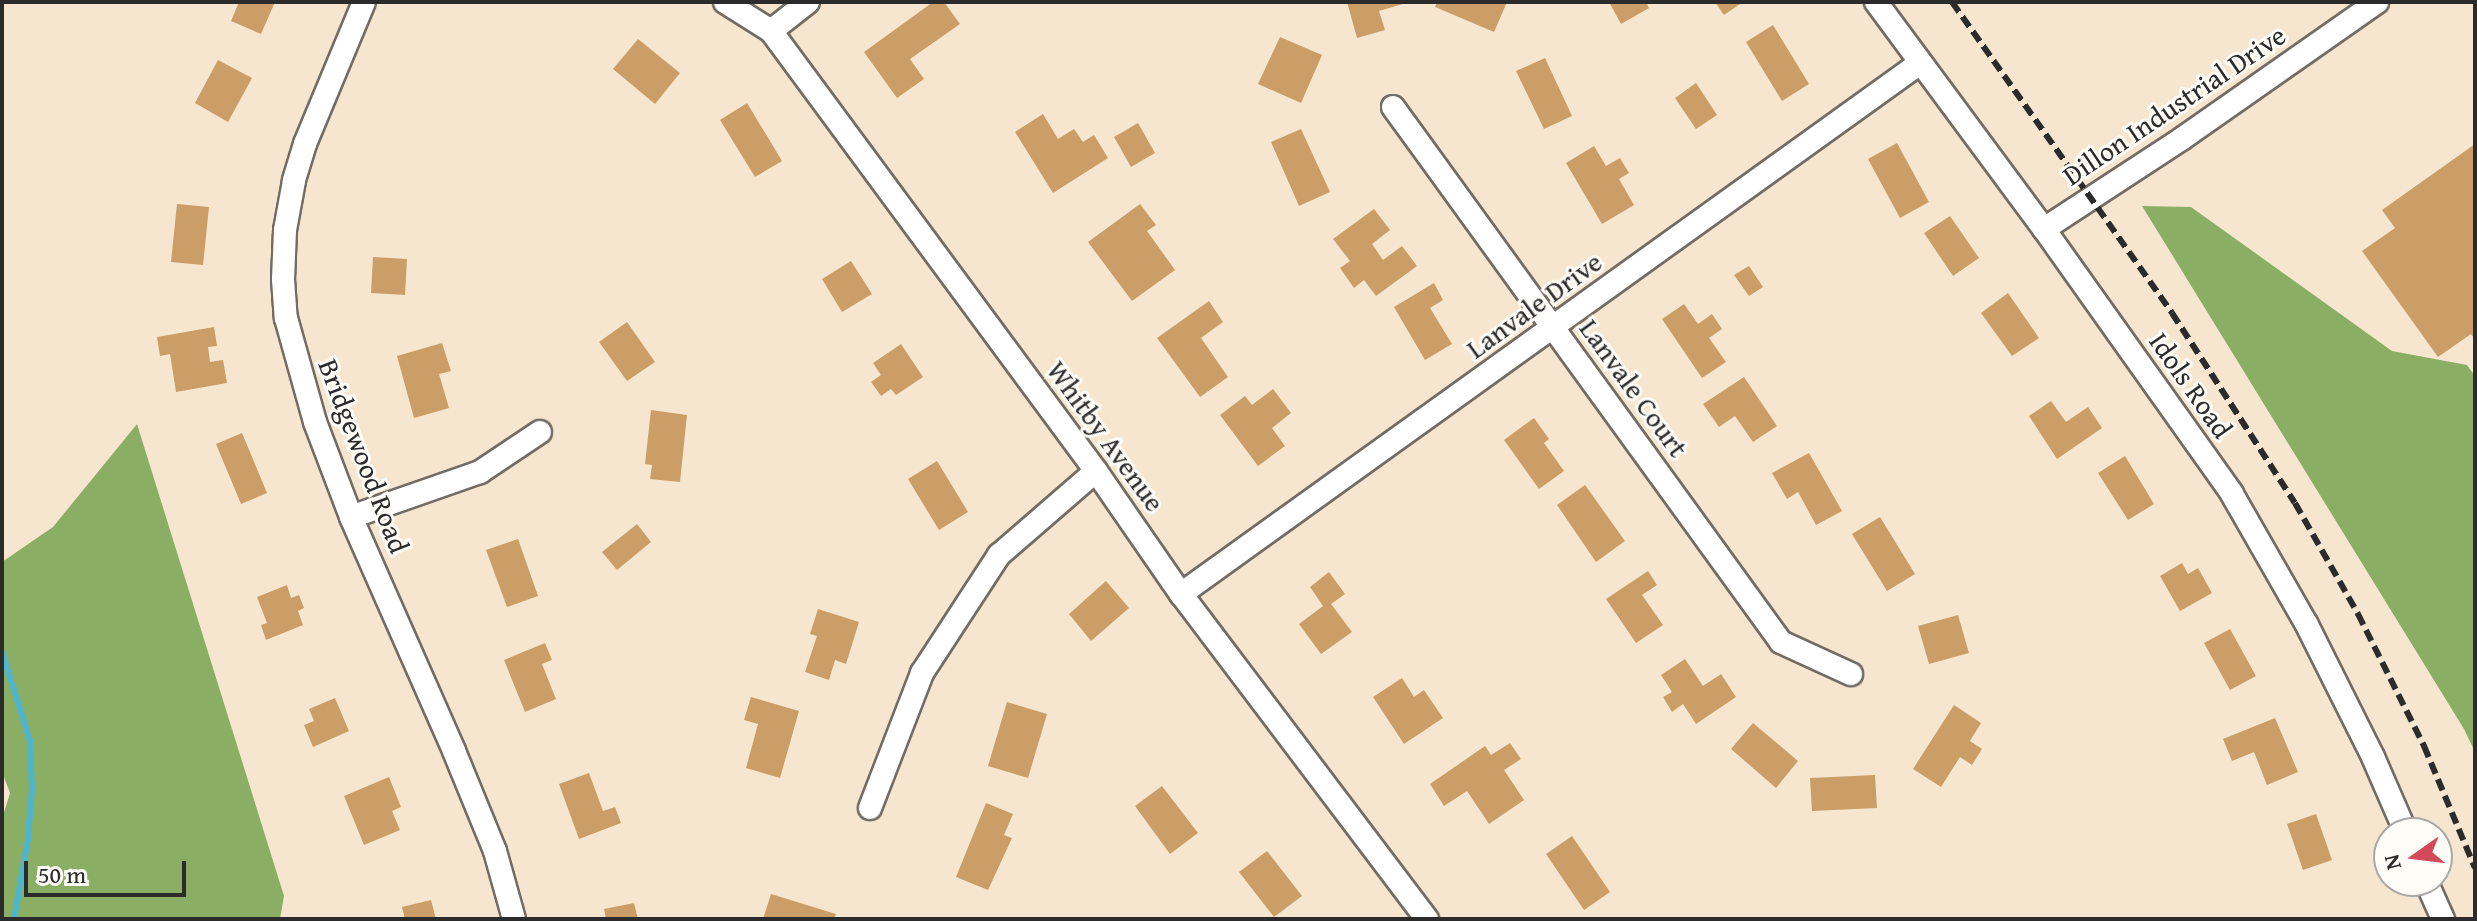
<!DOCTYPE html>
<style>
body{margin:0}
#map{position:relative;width:2477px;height:921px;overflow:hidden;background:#f7e6cf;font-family:"Gentium Book Plus",serif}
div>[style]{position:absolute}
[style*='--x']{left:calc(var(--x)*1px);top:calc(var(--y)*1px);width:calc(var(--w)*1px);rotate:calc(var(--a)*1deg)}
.forest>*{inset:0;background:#8aaf64}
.stream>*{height:6px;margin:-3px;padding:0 3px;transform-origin:3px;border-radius:3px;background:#4fb6ce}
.building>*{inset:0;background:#ca9e66}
.roads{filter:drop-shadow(2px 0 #726c64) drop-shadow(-2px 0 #726c64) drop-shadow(0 2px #726c64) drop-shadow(0 -2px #726c64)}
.minor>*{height:22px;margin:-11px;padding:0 11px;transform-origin:11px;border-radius:11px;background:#fff}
.rail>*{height:6px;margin-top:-3px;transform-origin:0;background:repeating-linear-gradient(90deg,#2b2b2b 0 12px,transparent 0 18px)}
span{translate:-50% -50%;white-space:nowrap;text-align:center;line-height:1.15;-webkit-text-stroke:6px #fdfcf7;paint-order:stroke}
.street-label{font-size:28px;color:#2b2b2b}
.frame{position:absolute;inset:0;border:4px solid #2b2b2b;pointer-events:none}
.north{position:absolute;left:2373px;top:817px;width:80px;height:80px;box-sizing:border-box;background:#fdfcf7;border:2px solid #a9a8a5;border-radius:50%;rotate:256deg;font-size:22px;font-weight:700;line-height:32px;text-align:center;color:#2b2b2b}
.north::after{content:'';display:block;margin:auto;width:28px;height:36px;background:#d1495b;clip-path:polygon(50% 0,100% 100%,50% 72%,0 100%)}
.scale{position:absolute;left:24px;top:861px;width:162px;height:36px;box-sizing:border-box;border:4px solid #2b2b2b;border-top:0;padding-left:10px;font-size:24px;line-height:28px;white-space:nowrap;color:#2b2b2b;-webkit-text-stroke:6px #fdfcf7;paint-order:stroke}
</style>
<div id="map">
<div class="forest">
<i style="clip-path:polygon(2142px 206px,2191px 207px,2392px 351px,2467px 365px,2475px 376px,2475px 752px,2464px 729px)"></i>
<i style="clip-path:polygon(137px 424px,284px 896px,280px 919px,2px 919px,2px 819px,10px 793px,2px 772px,2px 562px,53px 527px)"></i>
</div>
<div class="stream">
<i style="--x:2;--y:652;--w:93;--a:72.5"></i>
<i style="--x:30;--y:741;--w:48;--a:87.6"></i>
<i style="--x:32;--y:789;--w:50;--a:94.6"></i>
<i style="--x:28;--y:839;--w:81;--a:99.9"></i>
</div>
<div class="building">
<i style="clip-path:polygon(239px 2px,275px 2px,261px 34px,231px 21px)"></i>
<i style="clip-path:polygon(933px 2px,944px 2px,960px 24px,910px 59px,924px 79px,897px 98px,864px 52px)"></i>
<i style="clip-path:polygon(1347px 2px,1406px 2px,1406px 3px,1379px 11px,1385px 30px,1357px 38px)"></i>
<i style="clip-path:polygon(1437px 2px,1507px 2px,1494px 32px,1435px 7px)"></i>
<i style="clip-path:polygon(1609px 2px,1646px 2px,1649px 8px,1621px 24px)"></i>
<i style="clip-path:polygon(1715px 2px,1743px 2px,1724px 15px)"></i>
<i style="clip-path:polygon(1773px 25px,1809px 84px,1782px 101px,1746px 42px)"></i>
<i style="clip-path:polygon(1280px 37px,1322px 55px,1301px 103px,1258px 84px)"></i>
<i style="clip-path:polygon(638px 39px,680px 73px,655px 104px,613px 69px)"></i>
<i style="clip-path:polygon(1545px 58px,1572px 116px,1544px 129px,1516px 71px)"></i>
<i style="clip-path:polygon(218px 60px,252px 78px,228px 122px,195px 103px)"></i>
<i style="clip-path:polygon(1696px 83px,1717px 115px,1696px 129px,1675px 98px)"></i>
<i style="clip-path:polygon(747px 103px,782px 161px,755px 177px,720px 120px)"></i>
<i style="clip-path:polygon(1043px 114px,1058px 139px,1074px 129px,1083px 142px,1094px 135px,1108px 158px,1053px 193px,1015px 132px)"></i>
<i style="clip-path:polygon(1138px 123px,1155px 153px,1131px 167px,1114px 137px)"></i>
<i style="clip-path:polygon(1301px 129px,1330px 192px,1299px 206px,1271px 142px)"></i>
<i style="clip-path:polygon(1897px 143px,1929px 202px,1900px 218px,1868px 159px)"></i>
<i style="clip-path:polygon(2475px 144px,2475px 340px,2471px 334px,2438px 357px,2362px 251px,2395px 228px,2382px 210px)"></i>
<i style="clip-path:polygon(1594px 146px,1606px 166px,1620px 158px,1629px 173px,1619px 179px,1634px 205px,1602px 224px,1566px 163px)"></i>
<i style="clip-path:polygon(177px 204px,209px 207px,203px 265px,171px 262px)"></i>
<i style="clip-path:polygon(1140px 204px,1156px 225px,1147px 231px,1175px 270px,1132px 301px,1088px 242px)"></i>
<i style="clip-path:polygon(1374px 209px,1390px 230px,1372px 244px,1383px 260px,1402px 246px,1417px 266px,1376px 296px,1364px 280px,1354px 288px,1340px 268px,1350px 261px,1333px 239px)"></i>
<i style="clip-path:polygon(1950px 216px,1979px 258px,1953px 276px,1924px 233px)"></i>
<i style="clip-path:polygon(373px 257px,407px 259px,405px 295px,371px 293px)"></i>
<i style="clip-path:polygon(851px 261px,872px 294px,842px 312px,822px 279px)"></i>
<i style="clip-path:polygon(1749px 266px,1763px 287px,1749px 296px,1734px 275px)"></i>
<i style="clip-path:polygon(1434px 283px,1443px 300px,1430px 308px,1452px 344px,1425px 360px,1394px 307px)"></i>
<i style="clip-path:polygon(2008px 293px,2039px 338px,2012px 356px,1981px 313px)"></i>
<i style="clip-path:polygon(1209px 301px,1223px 322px,1201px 338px,1228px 377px,1200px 397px,1157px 338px)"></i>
<i style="clip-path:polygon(1684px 304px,1698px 324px,1712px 314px,1722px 329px,1709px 338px,1726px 362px,1702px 378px,1662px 319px)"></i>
<i style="clip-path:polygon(627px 322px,655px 362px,627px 381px,599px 342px)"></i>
<i style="clip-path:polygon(214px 327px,217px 346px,208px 347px,210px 362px,223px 360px,227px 383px,176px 392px,170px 354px,160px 356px,157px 337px)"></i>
<i style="clip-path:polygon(442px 343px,451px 371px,439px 374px,449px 408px,414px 418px,397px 356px)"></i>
<i style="clip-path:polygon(901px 344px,923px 377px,896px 395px,891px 389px,881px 396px,871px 382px,881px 375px,873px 363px)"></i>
<i style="clip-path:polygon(1744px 377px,1777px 426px,1753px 442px,1735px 416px,1719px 427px,1703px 404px)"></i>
<i style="clip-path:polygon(1273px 389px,1291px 413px,1272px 428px,1285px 446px,1258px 466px,1220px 415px,1245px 396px,1252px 405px)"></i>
<i style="clip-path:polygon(2051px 401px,2066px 422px,2088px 407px,2102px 428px,2057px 459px,2029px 416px)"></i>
<i style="clip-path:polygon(651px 410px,687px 415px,680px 482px,650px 479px,652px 465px,645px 464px)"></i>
<i style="clip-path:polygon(1534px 418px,1549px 439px,1544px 443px,1564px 471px,1539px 489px,1504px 440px)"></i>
<i style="clip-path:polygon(242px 433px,267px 493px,241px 504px,216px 444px)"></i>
<i style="clip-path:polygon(1809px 453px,1842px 511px,1816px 525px,1798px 492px,1787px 499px,1772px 473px)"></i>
<i style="clip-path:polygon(2125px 456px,2154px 504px,2128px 520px,2098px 473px)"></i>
<i style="clip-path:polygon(937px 461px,968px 512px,939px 530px,908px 479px)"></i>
<i style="clip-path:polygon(1585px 485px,1625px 541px,1596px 562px,1557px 505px)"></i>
<i style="clip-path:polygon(1880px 517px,1915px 574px,1887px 591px,1852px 534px)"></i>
<i style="clip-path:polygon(637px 524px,651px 542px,617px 570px,602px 552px)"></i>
<i style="clip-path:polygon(518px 539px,538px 596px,507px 607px,486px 550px)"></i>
<i style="clip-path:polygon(2182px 563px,2188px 574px,2198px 568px,2212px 593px,2180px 611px,2160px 576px)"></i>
<i style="clip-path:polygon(1648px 571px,1657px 585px,1642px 595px,1663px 625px,1636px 643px,1606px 599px)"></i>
<i style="clip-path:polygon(1329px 572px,1345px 594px,1331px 604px,1352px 632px,1321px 654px,1299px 624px,1323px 606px,1310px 587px)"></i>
<i style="clip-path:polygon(1106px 581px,1129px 608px,1091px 641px,1069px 614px)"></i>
<i style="clip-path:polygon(287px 585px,291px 598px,299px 595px,304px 608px,298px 611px,303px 625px,266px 640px,261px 625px,267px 623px,257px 597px)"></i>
<i style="clip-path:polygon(818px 609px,859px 622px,846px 664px,835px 660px,829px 680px,805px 672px,817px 636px,810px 634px)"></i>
<i style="clip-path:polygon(1958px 615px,1969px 653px,1929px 664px,1918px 626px)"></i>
<i style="clip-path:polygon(2230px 629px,2256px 676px,2230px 690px,2204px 643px)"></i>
<i style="clip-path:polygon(545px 643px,552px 660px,542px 664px,556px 699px,525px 712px,504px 660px)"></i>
<i style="clip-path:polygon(1685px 659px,1703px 686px,1721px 674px,1736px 697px,1696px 724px,1683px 704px,1672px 712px,1663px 697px,1672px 692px,1661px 675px)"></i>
<i style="clip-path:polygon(1402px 678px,1414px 697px,1424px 690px,1443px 718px,1404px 744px,1373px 697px)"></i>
<i style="clip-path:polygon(751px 697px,799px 711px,780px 778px,746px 768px,758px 724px,744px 720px)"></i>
<i style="clip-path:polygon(335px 698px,349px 731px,313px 747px,304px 725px,314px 721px,309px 709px)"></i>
<i style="clip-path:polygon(1007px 702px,1047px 714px,1028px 778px,988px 766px)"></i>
<i style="clip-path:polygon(1954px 705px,1981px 723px,1970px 741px,1982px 749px,1972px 765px,1960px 757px,1941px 787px,1913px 769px)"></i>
<i style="clip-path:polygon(2275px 718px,2298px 772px,2267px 785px,2254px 752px,2232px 761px,2223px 739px)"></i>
<i style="clip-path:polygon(1753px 723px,1798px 761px,1776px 788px,1731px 749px)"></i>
<i style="clip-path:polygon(1510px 743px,1521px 759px,1504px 770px,1524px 800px,1489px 824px,1467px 791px,1444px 806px,1430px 784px,1485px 746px,1491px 755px)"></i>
<i style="clip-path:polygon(589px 773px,603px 811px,615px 807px,621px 823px,579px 839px,559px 784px)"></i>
<i style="clip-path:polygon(1875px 775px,1877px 808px,1812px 811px,1810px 778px)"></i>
<i style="clip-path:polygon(389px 777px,401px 807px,392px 811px,400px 830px,364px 845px,344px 796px)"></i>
<i style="clip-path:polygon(1162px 786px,1198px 833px,1170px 854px,1135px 806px)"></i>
<i style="clip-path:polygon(986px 803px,1013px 814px,1004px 835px,1012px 838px,988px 890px,956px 877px)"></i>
<i style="clip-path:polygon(2316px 814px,2332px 860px,2303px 870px,2287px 824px)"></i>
<i style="clip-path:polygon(1572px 836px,1610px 892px,1584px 910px,1546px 854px)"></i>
<i style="clip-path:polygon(1267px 851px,1302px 896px,1274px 917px,1239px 872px)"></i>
<i style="clip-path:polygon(771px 894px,836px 914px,834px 919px,763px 919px)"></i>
<i style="clip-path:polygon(431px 900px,436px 919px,405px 919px,402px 907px)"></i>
<i style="clip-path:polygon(634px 903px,638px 919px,606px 919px,604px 909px)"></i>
</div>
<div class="roads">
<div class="minor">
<i style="--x:364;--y:2;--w:154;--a:112.6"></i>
<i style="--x:305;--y:144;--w:39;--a:107"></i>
<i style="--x:294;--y:181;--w:50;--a:100.4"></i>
<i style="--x:285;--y:230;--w:49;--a:92.3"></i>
<i style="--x:283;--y:279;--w:39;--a:86"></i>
<i style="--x:286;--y:318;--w:108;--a:74.4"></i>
<i style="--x:315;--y:422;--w:102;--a:69.2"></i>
<i style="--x:351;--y:517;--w:256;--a:66.2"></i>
<i style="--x:454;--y:751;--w:108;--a:67.7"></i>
<i style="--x:495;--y:851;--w:71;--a:74.4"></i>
<i style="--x:725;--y:2;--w:54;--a:32.2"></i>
<i style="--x:771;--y:31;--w:547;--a:53.55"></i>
<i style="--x:1096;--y:471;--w:150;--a:55.4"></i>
<i style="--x:1181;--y:594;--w:408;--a:52.9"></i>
<i style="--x:1876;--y:2;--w:282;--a:53.5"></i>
<i style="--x:2044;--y:229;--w:325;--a:54.6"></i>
<i style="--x:2232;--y:494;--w:149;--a:60.2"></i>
<i style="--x:2306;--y:623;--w:150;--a:63.4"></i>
<i style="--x:2373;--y:757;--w:83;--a:66.5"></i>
<i style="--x:771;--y:31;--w:47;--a:-38.1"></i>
<i style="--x:1393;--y:107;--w:661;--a:54.05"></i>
<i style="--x:1781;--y:642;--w:77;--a:24.6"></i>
<i style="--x:2044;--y:229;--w:166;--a:-33.2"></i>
<i style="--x:2183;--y:138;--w:237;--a:-35"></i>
<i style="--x:351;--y:517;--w:137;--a:-19.2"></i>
<i style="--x:480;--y:472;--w:72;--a:-33.7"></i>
<i style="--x:1181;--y:594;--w:910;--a:-35.7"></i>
<i style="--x:870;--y:808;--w:145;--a:-68.9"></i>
<i style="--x:922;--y:673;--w:141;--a:-56.9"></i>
<i style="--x:999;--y:555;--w:128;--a:-40.9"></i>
<i style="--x:2426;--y:881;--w:42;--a:65.9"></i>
</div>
</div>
<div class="rail">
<i style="--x:1952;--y:2;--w:381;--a:54.7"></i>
<i style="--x:2172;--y:313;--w:226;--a:57.1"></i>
<i style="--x:2295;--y:503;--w:128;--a:60.4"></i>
<i style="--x:2358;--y:614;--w:148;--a:63.4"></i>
<i style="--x:2424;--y:746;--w:132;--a:67.3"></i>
</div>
<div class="street-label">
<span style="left:2174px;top:105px;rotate:-34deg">Dillon Industrial Drive</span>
<span style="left:1534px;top:305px;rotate:-36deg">Lanvale Drive</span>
<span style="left:2191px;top:385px;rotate:55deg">Idols Road</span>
<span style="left:1634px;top:388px;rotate:54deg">Lanvale Court</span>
<span style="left:1106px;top:436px;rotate:54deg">Whitby Avenue</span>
<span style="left:364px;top:456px;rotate:69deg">Bridgewood Road</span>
</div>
<div class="frame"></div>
<div class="north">N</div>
<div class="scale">50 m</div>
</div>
